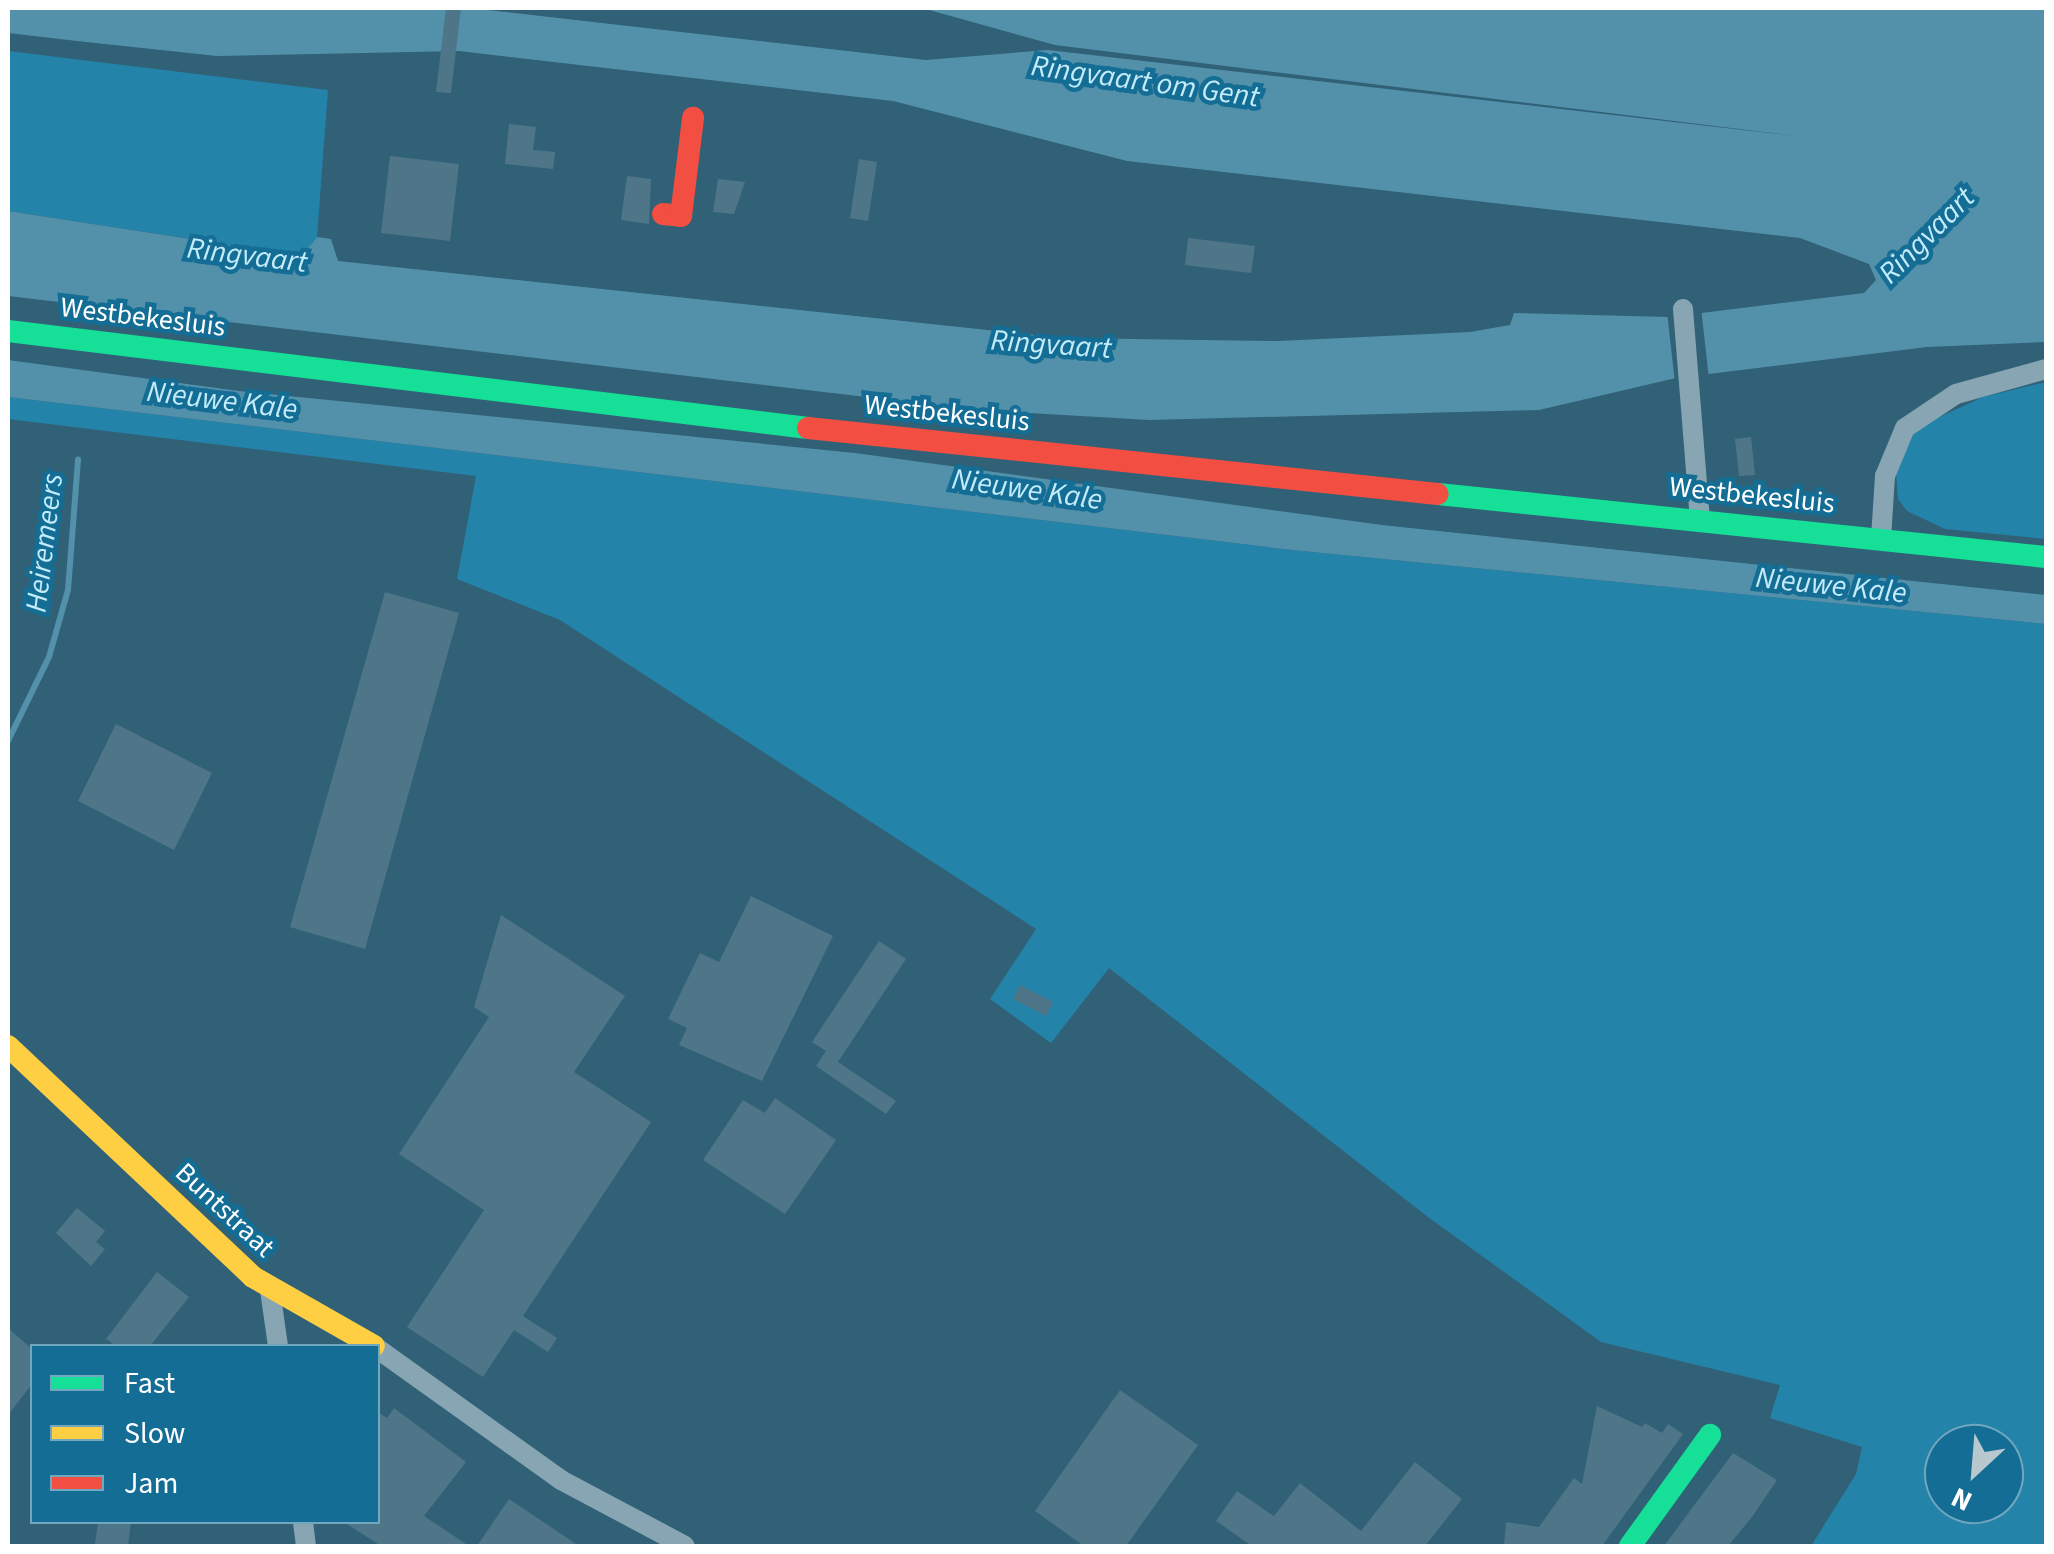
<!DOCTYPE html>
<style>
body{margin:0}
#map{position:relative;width:2054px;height:1554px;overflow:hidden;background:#306177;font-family:"Source Sans 3",sans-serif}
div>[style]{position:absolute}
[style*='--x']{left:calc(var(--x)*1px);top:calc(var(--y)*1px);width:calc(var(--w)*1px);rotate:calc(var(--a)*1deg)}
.green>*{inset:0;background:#2483a9}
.water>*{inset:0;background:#5390aa}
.pier>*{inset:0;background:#306177}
.stream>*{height:6px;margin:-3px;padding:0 3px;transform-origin:3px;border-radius:3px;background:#5390aa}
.building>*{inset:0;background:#4f7688}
.street>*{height:20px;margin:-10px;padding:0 10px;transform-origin:10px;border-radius:10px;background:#87a5b2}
.fast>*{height:22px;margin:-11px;padding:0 11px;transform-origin:11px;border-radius:11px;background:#16e098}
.slow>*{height:22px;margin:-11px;padding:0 11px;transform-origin:11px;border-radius:11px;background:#ffcf43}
.jam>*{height:22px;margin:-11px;padding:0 11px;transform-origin:11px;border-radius:11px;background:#f24e42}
span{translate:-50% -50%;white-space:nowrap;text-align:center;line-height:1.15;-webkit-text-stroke:9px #136d94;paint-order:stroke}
.street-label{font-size:28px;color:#fff}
.water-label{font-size:30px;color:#c3ebfa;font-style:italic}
.frame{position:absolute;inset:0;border:10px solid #fff;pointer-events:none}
.legend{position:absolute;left:30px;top:1344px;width:350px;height:180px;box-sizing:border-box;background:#136d94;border:2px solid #71a7bf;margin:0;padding:12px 18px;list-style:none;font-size:30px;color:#fff}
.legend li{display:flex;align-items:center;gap:20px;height:50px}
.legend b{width:50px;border:2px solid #71a7bf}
.north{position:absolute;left:1924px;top:1424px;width:100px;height:100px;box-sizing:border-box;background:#136d94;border:2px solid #71a7bf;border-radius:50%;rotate:206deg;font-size:28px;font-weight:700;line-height:40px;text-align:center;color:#fff}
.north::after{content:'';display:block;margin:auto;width:35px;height:45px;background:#b7c8cf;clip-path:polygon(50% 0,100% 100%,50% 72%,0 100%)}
</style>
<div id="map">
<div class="green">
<i style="clip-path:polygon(8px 51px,328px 90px,317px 237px,303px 256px,8px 211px)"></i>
<i style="clip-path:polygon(2046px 382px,2046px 539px,1945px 529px,1907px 511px,1898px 499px,1896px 472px,1907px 440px,1922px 425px,1983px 397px)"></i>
<i style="clip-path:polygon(evenodd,8px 397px,1292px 550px,2046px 624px,2046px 1546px,1811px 1546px,1856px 1474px,1862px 1447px,1770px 1418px,1780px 1385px,1601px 1342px,1428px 1217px,1109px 968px,1051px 1043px,990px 999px,1036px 929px,560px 620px,457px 579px,476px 476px,8px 419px,8px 397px,1944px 1444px,2004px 1444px,2004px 1504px,1944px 1504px,1944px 1444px)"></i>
</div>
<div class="water">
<i style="clip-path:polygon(8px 8px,470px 8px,926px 60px,1048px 50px,1804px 137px,1055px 45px,922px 8px,2046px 8px,2046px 342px,1927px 347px,1676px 378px,1539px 410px,1149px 420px,977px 410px,8px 296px,8px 211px,302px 256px,317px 237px,331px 239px,338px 261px,1063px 338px,1278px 341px,1470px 332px,1510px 325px,1514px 313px,1669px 317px,1864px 293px,1876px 280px,1869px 264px,1800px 238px,1127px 161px,893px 101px,459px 51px,217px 56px,77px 41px,8px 33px)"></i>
<i style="clip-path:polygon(8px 360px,239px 391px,855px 453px,1382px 525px,2046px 595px,2046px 624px,1292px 550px,8px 397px)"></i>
</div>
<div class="pier">
<i style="clip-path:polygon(1701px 308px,1709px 379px,1675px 383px,1667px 312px)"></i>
</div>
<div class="stream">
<i style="--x:8;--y:741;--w:93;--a:-64"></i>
<i style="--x:49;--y:657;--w:70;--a:-74.2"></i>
<i style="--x:68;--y:590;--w:131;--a:-85.6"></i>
</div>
<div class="building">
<i style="clip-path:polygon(446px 8px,461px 8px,451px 93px,436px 92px)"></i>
<i style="clip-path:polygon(509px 124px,536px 127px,533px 150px,555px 152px,553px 169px,505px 164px)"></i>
<i style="clip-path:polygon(390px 156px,459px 164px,450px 241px,381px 233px)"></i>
<i style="clip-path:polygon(859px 159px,877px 162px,868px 221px,850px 218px)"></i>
<i style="clip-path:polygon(627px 176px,651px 179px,649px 224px,621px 220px)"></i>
<i style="clip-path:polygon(718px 179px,745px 182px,734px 214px,713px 212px)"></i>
<i style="clip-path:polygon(1188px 238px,1255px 246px,1251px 273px,1185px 265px)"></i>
<i style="clip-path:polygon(1751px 437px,1755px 475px,1739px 476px,1735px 439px)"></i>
<i style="clip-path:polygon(385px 592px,459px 613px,365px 949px,290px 927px)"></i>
<i style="clip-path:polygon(116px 724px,212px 773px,174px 850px,78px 801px)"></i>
<i style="clip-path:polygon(751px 896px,833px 936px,762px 1081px,679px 1045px,687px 1028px,668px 1019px,700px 953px,719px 962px)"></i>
<i style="clip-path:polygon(501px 915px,625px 996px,574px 1072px,651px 1122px,523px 1316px,557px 1338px,548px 1352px,514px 1330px,483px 1377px,407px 1327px,484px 1210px,399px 1154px,489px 1017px,474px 1007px)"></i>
<i style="clip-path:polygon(879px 941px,906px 959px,838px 1062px,896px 1101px,886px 1114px,816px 1066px,826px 1051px,812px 1042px)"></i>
<i style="clip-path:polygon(1020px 985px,1053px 1002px,1046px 1016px,1013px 999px)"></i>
<i style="clip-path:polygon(775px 1098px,836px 1140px,785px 1214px,703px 1160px,743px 1100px,765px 1113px)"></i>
<i style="clip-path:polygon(77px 1208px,105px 1231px,96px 1242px,105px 1249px,91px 1266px,56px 1233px)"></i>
<i style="clip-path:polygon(157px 1272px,189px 1297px,150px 1346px,116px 1346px,106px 1339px)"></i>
<i style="clip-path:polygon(8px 1328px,32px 1349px,32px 1384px,8px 1415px)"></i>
<i style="clip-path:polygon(1120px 1390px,1198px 1445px,1126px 1546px,1084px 1546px,1035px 1511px)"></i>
<i style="clip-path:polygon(1597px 1406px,1642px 1427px,1645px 1423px,1662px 1433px,1668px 1424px,1683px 1434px,1602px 1546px,1504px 1546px,1506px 1522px,1539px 1527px,1574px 1478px,1582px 1484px)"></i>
<i style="clip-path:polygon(394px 1408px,466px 1462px,424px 1516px,469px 1546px,381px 1546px,344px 1522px,378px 1522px,378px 1412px,387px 1418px)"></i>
<i style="clip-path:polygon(1733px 1453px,1777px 1480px,1752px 1517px,1728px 1546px,1664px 1546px)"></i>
<i style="clip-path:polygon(1415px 1462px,1462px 1499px,1425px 1546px,1252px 1546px,1216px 1521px,1237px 1491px,1274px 1516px,1300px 1483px,1361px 1531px)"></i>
<i style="clip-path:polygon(509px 1499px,579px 1546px,477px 1546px)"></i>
<i style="clip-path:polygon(98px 1522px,131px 1522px,128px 1546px,95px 1544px)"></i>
</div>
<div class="street">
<i style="--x:1683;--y:309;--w:212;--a:85.4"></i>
<i style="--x:1881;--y:538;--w:62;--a:-86.3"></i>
<i style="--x:1885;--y:476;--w:52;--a:-67.4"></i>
<i style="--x:1905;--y:428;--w:61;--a:-33.7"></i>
<i style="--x:1956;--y:394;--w:93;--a:-15.5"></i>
<i style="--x:270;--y:1290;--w:57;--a:81.9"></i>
<i style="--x:378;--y:1349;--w:225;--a:35.6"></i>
<i style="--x:561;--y:1480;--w:140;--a:28"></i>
<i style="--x:303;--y:1522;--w:24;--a:83"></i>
</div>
<div class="fast">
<i style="--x:8;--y:331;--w:806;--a:6.91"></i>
<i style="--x:1438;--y:494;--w:611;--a:5.92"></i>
<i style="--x:1630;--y:1546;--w:137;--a:-54.2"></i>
</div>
<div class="slow">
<i style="--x:8;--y:1046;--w:337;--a:43.3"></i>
<i style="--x:253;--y:1277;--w:139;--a:29.7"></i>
</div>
<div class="jam">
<i style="--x:663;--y:214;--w:18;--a:6"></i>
<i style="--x:681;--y:216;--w:99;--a:-83"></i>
<i style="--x:808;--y:428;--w:633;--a:5.98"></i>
</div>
<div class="street-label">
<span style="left:143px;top:317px;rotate:7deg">Westbekesluis</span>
<span style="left:947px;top:413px;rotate:6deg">Westbekesluis</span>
<span style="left:1752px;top:495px;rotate:6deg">Westbekesluis</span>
<span style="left:225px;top:1210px;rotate:43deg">Buntstraat</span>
</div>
<div class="water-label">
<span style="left:1145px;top:82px;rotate:8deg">Ringvaart om Gent</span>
<span style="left:1927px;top:236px;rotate:-45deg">Ringvaart</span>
<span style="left:247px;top:256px;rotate:7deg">Ringvaart</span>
<span style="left:1051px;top:345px;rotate:4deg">Ringvaart</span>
<span style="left:222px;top:401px;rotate:7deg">Nieuwe Kale</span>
<span style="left:1027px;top:490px;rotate:8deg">Nieuwe Kale</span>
<span style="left:45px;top:543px;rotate:-83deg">Heiremeers</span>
<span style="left:1831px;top:586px;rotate:6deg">Nieuwe Kale</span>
</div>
<div class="frame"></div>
<ul class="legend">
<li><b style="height:12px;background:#16e098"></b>Fast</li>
<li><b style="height:12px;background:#ffcf43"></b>Slow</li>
<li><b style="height:12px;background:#f24e42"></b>Jam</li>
</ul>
<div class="north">N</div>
</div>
